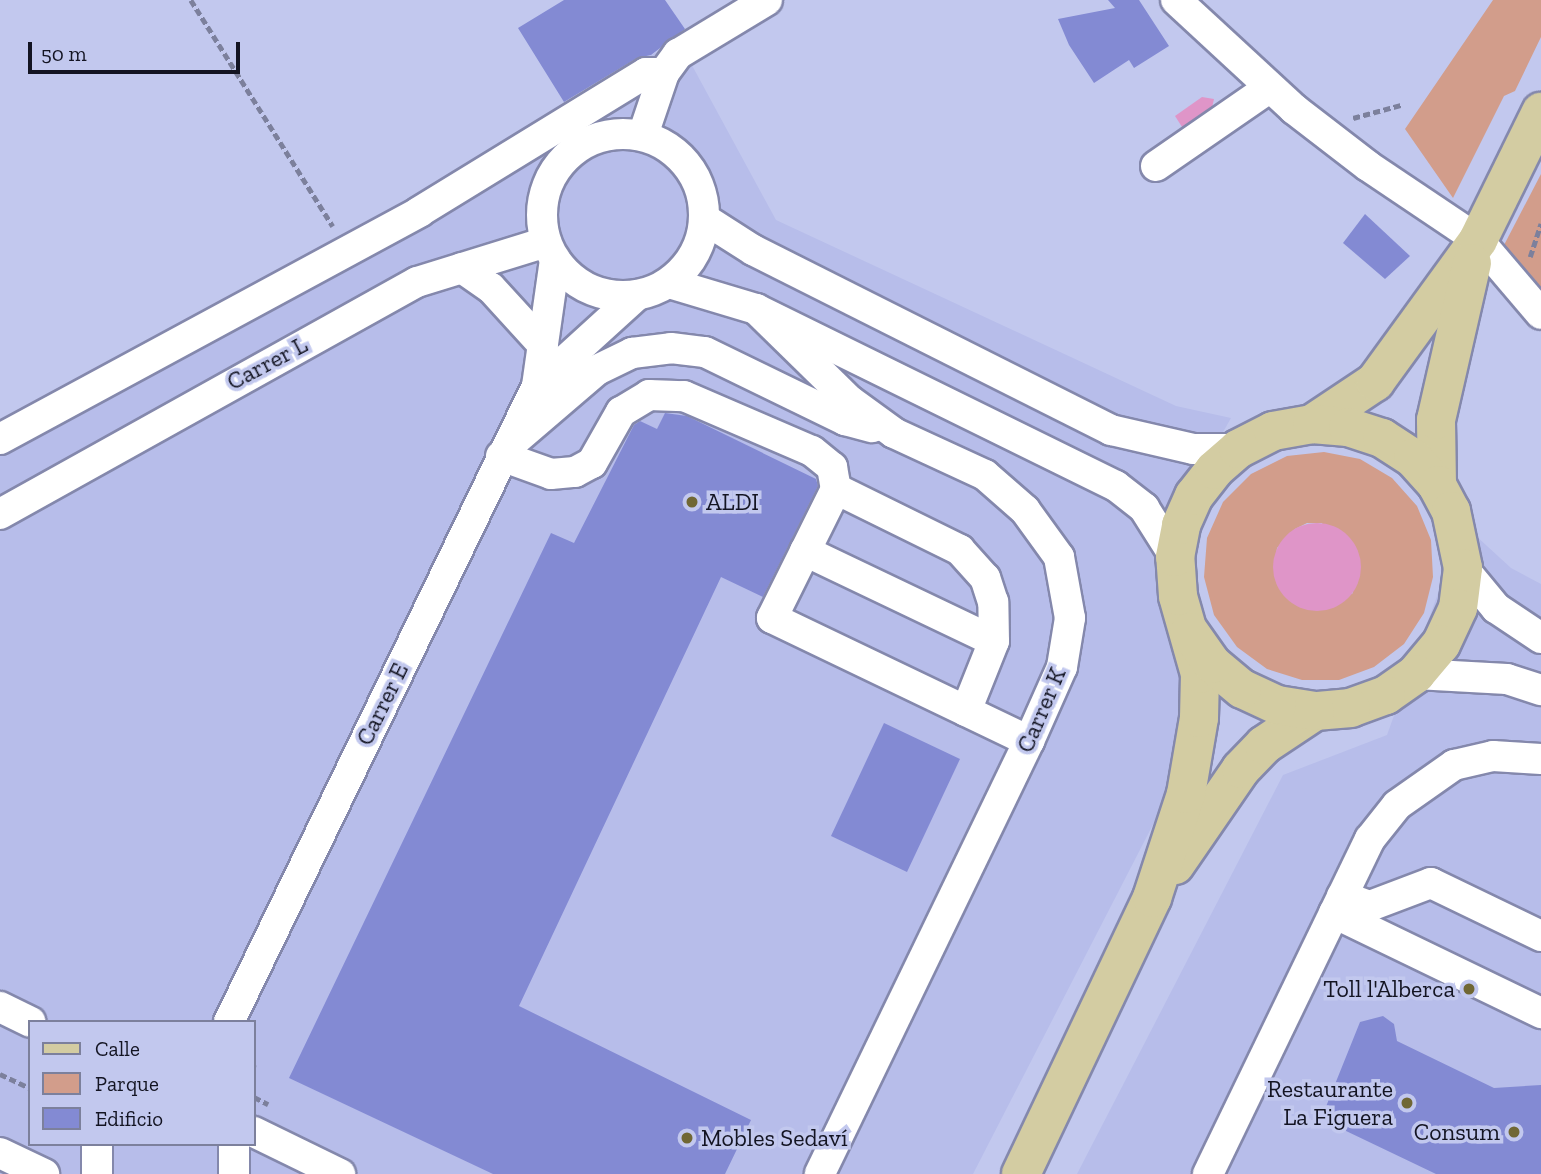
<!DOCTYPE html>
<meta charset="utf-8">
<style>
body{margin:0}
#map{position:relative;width:1541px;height:1174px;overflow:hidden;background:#c2c8ee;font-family:"Zilla Slab",serif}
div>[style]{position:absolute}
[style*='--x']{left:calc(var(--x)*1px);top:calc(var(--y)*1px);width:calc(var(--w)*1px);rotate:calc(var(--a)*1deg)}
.built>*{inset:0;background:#b7bdea}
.green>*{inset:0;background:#d29d8b}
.water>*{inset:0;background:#df95c8}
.round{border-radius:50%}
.building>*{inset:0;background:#838ad3}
.path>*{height:4.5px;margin-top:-2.25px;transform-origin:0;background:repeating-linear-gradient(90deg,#7c809c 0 7px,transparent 0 10.5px)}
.roads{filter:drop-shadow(2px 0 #8488ac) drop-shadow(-2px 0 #8488ac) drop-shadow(0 2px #8488ac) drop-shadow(0 -2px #8488ac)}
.minor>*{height:30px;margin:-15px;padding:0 15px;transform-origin:15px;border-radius:15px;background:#fff}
.minor>.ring{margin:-15px;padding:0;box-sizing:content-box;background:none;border:30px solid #fff;border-radius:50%}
.major>*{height:38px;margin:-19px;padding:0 19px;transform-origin:19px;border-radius:19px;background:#d3cca2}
.dots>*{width:19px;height:19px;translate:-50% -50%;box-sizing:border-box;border:4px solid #c2c8ee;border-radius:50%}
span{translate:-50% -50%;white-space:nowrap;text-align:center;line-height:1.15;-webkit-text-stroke:7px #c2c8ee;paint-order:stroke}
.street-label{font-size:24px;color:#131422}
.poi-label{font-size:24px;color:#131422}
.left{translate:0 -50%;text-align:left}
.right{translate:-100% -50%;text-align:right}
.legend{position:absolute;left:28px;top:1020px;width:228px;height:126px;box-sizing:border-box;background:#c2c8ee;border:2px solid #7c809c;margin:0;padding:9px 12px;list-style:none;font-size:21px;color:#131422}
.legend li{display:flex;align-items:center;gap:14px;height:35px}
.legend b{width:35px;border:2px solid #7c809c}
.scale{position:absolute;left:28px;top:42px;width:212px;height:32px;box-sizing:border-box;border:4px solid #131422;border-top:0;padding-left:9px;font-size:21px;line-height:24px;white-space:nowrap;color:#131422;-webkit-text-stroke:5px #c2c8ee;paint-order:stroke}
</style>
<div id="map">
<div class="built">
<i style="clip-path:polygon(evenodd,688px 33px,688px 58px,776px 220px,1176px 406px,1231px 418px,1183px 503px,1179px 774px,973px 1174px,0 1174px,0 426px,357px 232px,688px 33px,30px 1022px,254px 1022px,254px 1144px,30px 1144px,30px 1022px)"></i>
<i style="clip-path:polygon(1463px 524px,1511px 568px,1541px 584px,1541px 1174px,1077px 1174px,1283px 775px,1387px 735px)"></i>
</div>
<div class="green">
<i style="clip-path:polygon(1493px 0,1541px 0,1541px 37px,1515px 91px,1504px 96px,1453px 198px,1405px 129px)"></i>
<i style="clip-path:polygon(1541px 174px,1541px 299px,1503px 247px)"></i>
<i style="clip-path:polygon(evenodd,1324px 452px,1360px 459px,1392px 478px,1417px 506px,1431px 540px,1433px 577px,1424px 613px,1404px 644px,1374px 667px,1339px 680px,1302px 680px,1267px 669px,1237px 647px,1214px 615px,1204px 577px,1207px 538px,1223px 502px,1251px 474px,1287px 456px,1324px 452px,1307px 523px,1322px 523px,1353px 593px,1328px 609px,1278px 586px,1274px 574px,1277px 548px,1295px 529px,1307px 523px)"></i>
</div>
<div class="water">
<i style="clip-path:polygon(1202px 97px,1214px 99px,1211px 112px,1184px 130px,1175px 116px)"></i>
<i class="round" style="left:1273px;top:523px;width:88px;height:88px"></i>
</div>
<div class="building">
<i style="clip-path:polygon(564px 0,665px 0,685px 29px,651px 55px,637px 58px,564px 102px,518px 28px)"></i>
<i style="clip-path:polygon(1108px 0,1139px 0,1169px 46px,1134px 68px,1129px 60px,1094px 83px,1069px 45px,1058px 19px,1115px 8px)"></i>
<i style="clip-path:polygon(1365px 214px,1410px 256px,1385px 279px,1343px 243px)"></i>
<i style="clip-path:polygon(665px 413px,687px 416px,816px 479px,818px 486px,763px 597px,721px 577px,519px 1006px,751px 1120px,725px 1174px,493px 1174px,289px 1078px,551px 533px,574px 543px,634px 425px,640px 421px,657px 429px)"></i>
<i style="clip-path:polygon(884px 723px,960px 759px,907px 872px,831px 836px)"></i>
<i style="clip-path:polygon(1383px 1016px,1394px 1024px,1397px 1041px,1494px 1088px,1541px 1085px,1541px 1174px,1436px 1174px,1321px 1119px,1360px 1022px)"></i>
</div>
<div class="path">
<i style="--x:191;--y:0;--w:267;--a:57.9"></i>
<i style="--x:1353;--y:118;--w:50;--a:-15.2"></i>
<i style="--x:1530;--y:257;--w:35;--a:-72"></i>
<i style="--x:254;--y:1065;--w:2;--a:90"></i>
<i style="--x:0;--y:1074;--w:33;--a:25"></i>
<i style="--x:254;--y:1097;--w:16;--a:27"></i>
</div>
<div class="roads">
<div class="minor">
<i style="--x:1176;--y:0;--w:161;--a:42.7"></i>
<i style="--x:1294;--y:109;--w:93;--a:37.6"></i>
<i style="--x:1368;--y:166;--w:133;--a:33.9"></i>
<i style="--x:1478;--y:240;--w:97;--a:49.6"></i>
<i class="ring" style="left:542px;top:134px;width:132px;height:132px"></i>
<i style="--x:643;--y:135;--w:65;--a:-71.3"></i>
<i style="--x:664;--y:73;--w:24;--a:-54"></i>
<i style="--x:678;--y:54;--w:104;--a:-31.2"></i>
<i style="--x:1156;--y:166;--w:137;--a:-34.6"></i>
<i style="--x:706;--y:220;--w:56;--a:32.6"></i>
<i style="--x:753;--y:250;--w:401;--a:26.7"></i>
<i style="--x:1111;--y:430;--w:84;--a:13"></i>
<i style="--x:1193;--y:449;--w:45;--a:0"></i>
<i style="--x:462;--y:268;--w:35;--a:35"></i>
<i style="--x:491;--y:288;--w:77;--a:47.6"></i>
<i style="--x:669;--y:283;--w:91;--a:16.6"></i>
<i style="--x:756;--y:309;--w:401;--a:26.2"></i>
<i style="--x:1116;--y:486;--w:36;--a:38"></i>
<i style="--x:1144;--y:508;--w:58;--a:57.7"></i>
<i style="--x:756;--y:309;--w:132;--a:44.4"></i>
<i style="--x:850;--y:401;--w:54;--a:36"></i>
<i style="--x:894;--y:433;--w:100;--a:24.8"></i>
<i style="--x:985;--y:475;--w:53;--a:41.2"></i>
<i style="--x:1025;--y:510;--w:58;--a:54.1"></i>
<i style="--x:1059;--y:557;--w:62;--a:79.8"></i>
<i style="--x:1070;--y:618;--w:50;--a:99.3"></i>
<i style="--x:1062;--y:667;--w:81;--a:114"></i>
<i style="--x:1029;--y:741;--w:481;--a:115.8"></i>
<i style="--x:537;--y:386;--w:134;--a:-42.3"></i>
<i style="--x:0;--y:439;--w:477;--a:-28.4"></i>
<i style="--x:419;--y:212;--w:266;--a:-31.5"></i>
<i style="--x:646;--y:73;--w:18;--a:0"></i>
<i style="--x:514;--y:441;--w:109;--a:-40.5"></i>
<i style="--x:597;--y:370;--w:39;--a:-26"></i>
<i style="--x:632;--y:353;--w:39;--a:-7"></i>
<i style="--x:671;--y:348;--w:34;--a:7"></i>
<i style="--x:705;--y:352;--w:156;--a:25.9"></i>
<i style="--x:845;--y:420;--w:28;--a:15"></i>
<i style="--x:501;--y:456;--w:53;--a:19.8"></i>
<i style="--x:551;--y:474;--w:24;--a:-5"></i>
<i style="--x:575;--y:472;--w:19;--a:-28"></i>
<i style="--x:592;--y:463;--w:59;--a:-60.4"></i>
<i style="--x:621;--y:412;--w:33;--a:-31"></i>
<i style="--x:649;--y:395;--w:35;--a:2"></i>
<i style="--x:684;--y:396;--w:139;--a:23.3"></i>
<i style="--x:812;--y:451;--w:26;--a:39"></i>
<i style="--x:832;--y:467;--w:22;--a:80"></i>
<i style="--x:0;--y:514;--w:477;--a:-29.1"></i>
<i style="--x:417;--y:282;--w:135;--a:-17.2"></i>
<i style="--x:805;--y:551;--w:209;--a:25.5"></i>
<i style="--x:1463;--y:568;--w:52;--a:50.5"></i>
<i style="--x:1496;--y:608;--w:54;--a:33.7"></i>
<i style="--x:1416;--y:674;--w:91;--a:3.1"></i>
<i style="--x:1507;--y:679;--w:36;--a:18"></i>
<i style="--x:966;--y:711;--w:75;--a:-68.2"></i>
<i style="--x:994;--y:641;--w:39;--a:-91"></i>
<i style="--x:993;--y:602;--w:25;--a:-108"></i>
<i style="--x:985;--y:578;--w:38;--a:-132"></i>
<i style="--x:960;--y:550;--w:138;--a:-153.8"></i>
<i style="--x:836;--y:489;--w:144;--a:116.4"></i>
<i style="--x:772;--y:618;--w:285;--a:25.6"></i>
<i style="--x:1342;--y:896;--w:30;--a:20"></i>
<i style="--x:1370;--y:906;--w:65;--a:-20.7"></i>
<i style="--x:1431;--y:883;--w:122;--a:25.7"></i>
<i style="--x:1334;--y:913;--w:230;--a:25.8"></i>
<i style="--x:0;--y:1007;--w:34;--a:26"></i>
<i style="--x:229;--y:1022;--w:707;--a:-64.16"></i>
<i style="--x:537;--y:386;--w:128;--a:-81.9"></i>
<i style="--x:254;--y:1132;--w:96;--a:26"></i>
<i style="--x:97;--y:1144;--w:30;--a:90"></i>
<i style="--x:234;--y:1144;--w:30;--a:90"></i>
<i style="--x:0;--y:1153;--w:49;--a:25.5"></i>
<i style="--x:1208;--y:1174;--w:372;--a:-64.2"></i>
<i style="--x:1370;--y:839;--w:43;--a:-51.5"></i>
<i style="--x:1397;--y:805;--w:70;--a:-35.1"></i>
<i style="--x:1454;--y:765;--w:40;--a:-13"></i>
<i style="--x:1493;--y:756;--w:48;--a:3.6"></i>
</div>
<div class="major">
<i style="--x:1312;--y:424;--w:76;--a:-33.7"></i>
<i style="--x:1375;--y:382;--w:175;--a:-54"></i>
<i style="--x:1478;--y:240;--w:143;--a:-63.8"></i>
<i style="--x:1437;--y:485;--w:65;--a:-90.9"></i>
<i style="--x:1436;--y:420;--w:161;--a:-77.1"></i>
<i style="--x:1175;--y:865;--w:116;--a:-55.5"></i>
<i style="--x:1241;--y:769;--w:33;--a:-46"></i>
<i style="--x:1264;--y:745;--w:61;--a:-33.7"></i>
<i style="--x:1021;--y:1174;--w:306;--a:-64.6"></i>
<i style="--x:1152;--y:898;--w:109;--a:-71.9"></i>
<i style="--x:1186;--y:794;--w:77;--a:-80.3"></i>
<i style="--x:1199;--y:718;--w:44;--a:-88.7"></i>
<i style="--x:1200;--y:674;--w:81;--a:-105.8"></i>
<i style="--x:1178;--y:596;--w:39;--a:-94"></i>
<i style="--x:1175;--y:557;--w:33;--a:-79"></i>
<i style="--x:1181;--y:525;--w:32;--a:-66"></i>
<i style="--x:1194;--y:496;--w:33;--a:-52"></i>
<i style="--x:1214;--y:470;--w:32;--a:-41"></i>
<i style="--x:1238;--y:449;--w:39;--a:-27"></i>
<i style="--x:1273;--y:431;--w:40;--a:-10"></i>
<i style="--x:1312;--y:424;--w:36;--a:5"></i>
<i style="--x:1348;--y:427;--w:36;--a:18"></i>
<i style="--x:1382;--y:438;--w:37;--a:33"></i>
<i style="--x:1413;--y:458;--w:36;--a:48"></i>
<i style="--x:1437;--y:485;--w:30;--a:62"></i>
<i style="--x:1451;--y:511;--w:58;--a:78.1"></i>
<i style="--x:1463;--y:568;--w:40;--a:97.1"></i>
<i style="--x:1458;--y:608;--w:40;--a:115"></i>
<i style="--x:1441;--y:644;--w:39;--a:130"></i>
<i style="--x:1416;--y:674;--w:37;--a:145"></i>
<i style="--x:1386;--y:695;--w:37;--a:160"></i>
<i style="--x:1351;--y:708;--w:36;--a:175"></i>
<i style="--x:1315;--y:711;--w:38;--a:-171"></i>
<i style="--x:1277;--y:705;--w:38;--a:-155"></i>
<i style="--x:1242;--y:689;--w:39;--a:-140"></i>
<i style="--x:1212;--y:664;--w:39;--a:-125"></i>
</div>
</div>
<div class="dots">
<i style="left:692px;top:502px;background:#706734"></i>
<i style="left:1469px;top:989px;background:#706734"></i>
<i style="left:1407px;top:1103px;background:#706734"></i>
<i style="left:1514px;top:1132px;background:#706734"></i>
<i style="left:687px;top:1138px;background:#706734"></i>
</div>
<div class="street-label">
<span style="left:267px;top:363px;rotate:-28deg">Carrer L</span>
<span style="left:382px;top:704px;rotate:-64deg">Carrer E</span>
<span style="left:1041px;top:710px;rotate:-67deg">Carrer K</span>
</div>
<div class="poi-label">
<span class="left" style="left:706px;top:502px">ALDI</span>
<span class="right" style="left:1455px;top:989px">Toll l'Alberca</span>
<span class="right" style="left:1393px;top:1103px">Restaurante<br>La Figuera</span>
<span class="right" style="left:1500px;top:1132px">Consum</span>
<span class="left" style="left:701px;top:1138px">Mobles Sedaví</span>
</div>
<ul class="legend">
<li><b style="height:9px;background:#d3cca2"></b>Calle</li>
<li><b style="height:19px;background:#d29d8b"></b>Parque</li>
<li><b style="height:19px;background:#838ad3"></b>Edificio</li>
</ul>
<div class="scale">50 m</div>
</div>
